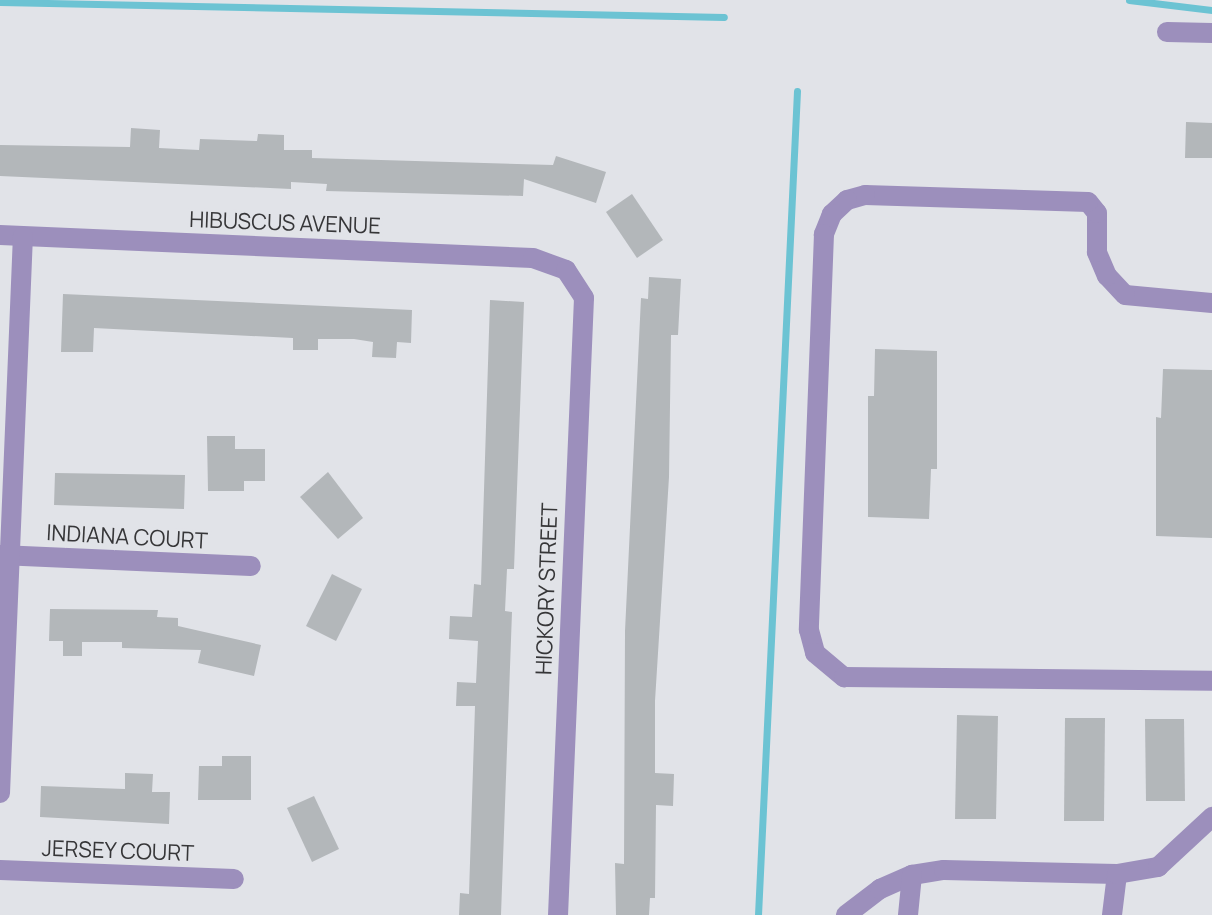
<!DOCTYPE html>
<style>
body{margin:0}
#map{position:relative;width:1212px;height:915px;overflow:hidden;background:#e1e3e8;font-family:Manrope,sans-serif}
div>[style]{position:absolute}
[style*='--x']{left:calc(var(--x)*1px);top:calc(var(--y)*1px);width:calc(var(--w)*1px);rotate:calc(var(--a)*1deg)}
.stream>*{height:7px;margin:-3.5px;padding:0 3.5px;transform-origin:3.5px;border-radius:3.5px;background:#6cc3d3}
.building>*{inset:0;background:#b3b7ba}
.minor>*{height:20px;margin:-10px;padding:0 10px;transform-origin:10px;border-radius:10px;background:#9c8fbc}
span{translate:-50% -50%;white-space:nowrap;text-align:center;line-height:1.15;-webkit-text-stroke:6px #e1e3e8;paint-order:stroke}
.street-label{font-size:22px;color:#363638}
</style>
<div id="map">
<div class="stream">
<i style="--x:1129;--y:0;--w:84;--a:6.9"></i>
<i style="--x:0;--y:2;--w:724;--a:1.19"></i>
<i style="--x:758;--y:915;--w:825;--a:-87.29"></i>
</div>
<div class="building">
<i style="clip-path:polygon(1186px 122px,1212px 123px,1212px 158px,1185px 158px)"></i>
<i style="clip-path:polygon(131px 128px,160px 130px,159px 148px,199px 150px,200px 139px,257px 141px,258px 134px,284px 135px,284px 150px,312px 150px,312px 158px,553px 165px,556px 156px,606px 172px,596px 203px,524px 179px,523px 196px,326px 191px,327px 184px,291px 182px,291px 189px,0 176px,0 145px,130px 147px)"></i>
<i style="clip-path:polygon(632px 194px,663px 240px,637px 258px,606px 212px)"></i>
<i style="clip-path:polygon(649px 277px,681px 279px,678px 335px,671px 335px,669px 477px,655px 701px,655px 773px,674px 774px,673px 806px,656px 805px,655px 898px,650px 898px,649px 915px,616px 915px,615px 863px,624px 864px,625px 631px,641px 298px,648px 299px)"></i>
<i style="clip-path:polygon(63px 294px,412px 310px,411px 343px,397px 342px,396px 358px,372px 357px,373px 342px,354px 339px,318px 339px,318px 350px,293px 350px,293px 338px,94px 328px,93px 352px,61px 352px)"></i>
<i style="clip-path:polygon(490px 300px,524px 302px,514px 569px,507px 569px,505px 611px,512px 612px,501px 915px,459px 915px,460px 893px,469px 894px,475px 706px,456px 706px,457px 682px,476px 683px,478px 641px,449px 639px,450px 616px,472px 617px,474px 584px,481px 585px)"></i>
<i style="clip-path:polygon(875px 349px,937px 351px,937px 469px,931px 469px,929px 519px,868px 517px,868px 396px,874px 396px)"></i>
<i style="clip-path:polygon(1163px 369px,1212px 370px,1212px 538px,1156px 536px,1156px 417px,1161px 418px)"></i>
<i style="clip-path:polygon(207px 436px,235px 436px,235px 449px,265px 449px,265px 481px,244px 481px,244px 491px,208px 491px)"></i>
<i style="clip-path:polygon(328px 472px,363px 518px,338px 539px,300px 497px)"></i>
<i style="clip-path:polygon(55px 473px,185px 475px,184px 509px,54px 505px)"></i>
<i style="clip-path:polygon(332px 574px,362px 589px,336px 641px,306px 626px)"></i>
<i style="clip-path:polygon(50px 609px,158px 610px,157px 617px,178px 618px,178px 626px,261px 645px,254px 676px,198px 663px,201px 650px,122px 648px,122px 642px,82px 642px,82px 656px,63px 656px,63px 641px,49px 641px)"></i>
<i style="clip-path:polygon(957px 715px,998px 716px,996px 819px,955px 819px)"></i>
<i style="clip-path:polygon(1065px 718px,1105px 718px,1104px 821px,1064px 821px)"></i>
<i style="clip-path:polygon(1145px 719px,1184px 719px,1185px 801px,1146px 801px)"></i>
<i style="clip-path:polygon(222px 756px,251px 756px,251px 800px,198px 800px,199px 766px,222px 766px)"></i>
<i style="clip-path:polygon(125px 773px,153px 774px,152px 792px,170px 792px,169px 824px,40px 817px,41px 786px,125px 789px)"></i>
<i style="clip-path:polygon(314px 796px,339px 849px,312px 862px,287px 808px)"></i>
</div>
<div class="minor">
<i style="--x:1167;--y:32;--w:45;--a:1.3"></i>
<i style="--x:0;--y:235;--w:533;--a:2.47"></i>
<i style="--x:533;--y:258;--w:35;--a:20"></i>
<i style="--x:566;--y:270;--w:33;--a:57"></i>
<i style="--x:584;--y:298;--w:618;--a:92.41"></i>
<i style="--x:1212;--y:303;--w:87;--a:-174.7"></i>
<i style="--x:1125;--y:295;--w:26;--a:-133"></i>
<i style="--x:1107;--y:276;--w:26;--a:-113"></i>
<i style="--x:1097;--y:252;--w:39;--a:-90"></i>
<i style="--x:1097;--y:213;--w:14;--a:-129"></i>
<i style="--x:1088;--y:202;--w:223;--a:-178.2"></i>
<i style="--x:865;--y:195;--w:19;--a:164"></i>
<i style="--x:847;--y:200;--w:21;--a:137"></i>
<i style="--x:832;--y:214;--w:22;--a:112"></i>
<i style="--x:824;--y:234;--w:396;--a:92.2"></i>
<i style="--x:809;--y:630;--w:24;--a:75"></i>
<i style="--x:815;--y:653;--w:38;--a:40"></i>
<i style="--x:844;--y:677;--w:368;--a:0.6"></i>
<i style="--x:0;--y:555;--w:251;--a:2.5"></i>
<i style="--x:0;--y:793;--w:557;--a:-87.64"></i>
<i style="--x:0;--y:870;--w:234;--a:2.2"></i>
<i style="--x:846;--y:915;--w:43;--a:-37.4"></i>
<i style="--x:880;--y:889;--w:35;--a:-24"></i>
<i style="--x:912;--y:875;--w:32;--a:-9"></i>
<i style="--x:944;--y:870;--w:173;--a:1.3"></i>
<i style="--x:908;--y:915;--w:40;--a:-84.3"></i>
<i style="--x:1112;--y:915;--w:41;--a:-83"></i>
<i style="--x:1117;--y:874;--w:42;--a:-9.7"></i>
<i style="--x:1158;--y:867;--w:74;--a:-42.8"></i>
</div>
<div class="street-label">
<span style="left:285px;top:223px;rotate:2deg">HIBUSCUS AVENUE</span>
<span style="left:127px;top:537px;rotate:3deg">INDIANA COURT</span>
<span style="left:547px;top:589px;rotate:-88deg">HICKORY STREET</span>
<span style="left:118px;top:851px;rotate:2deg">JERSEY COURT</span>
</div>
</div>
